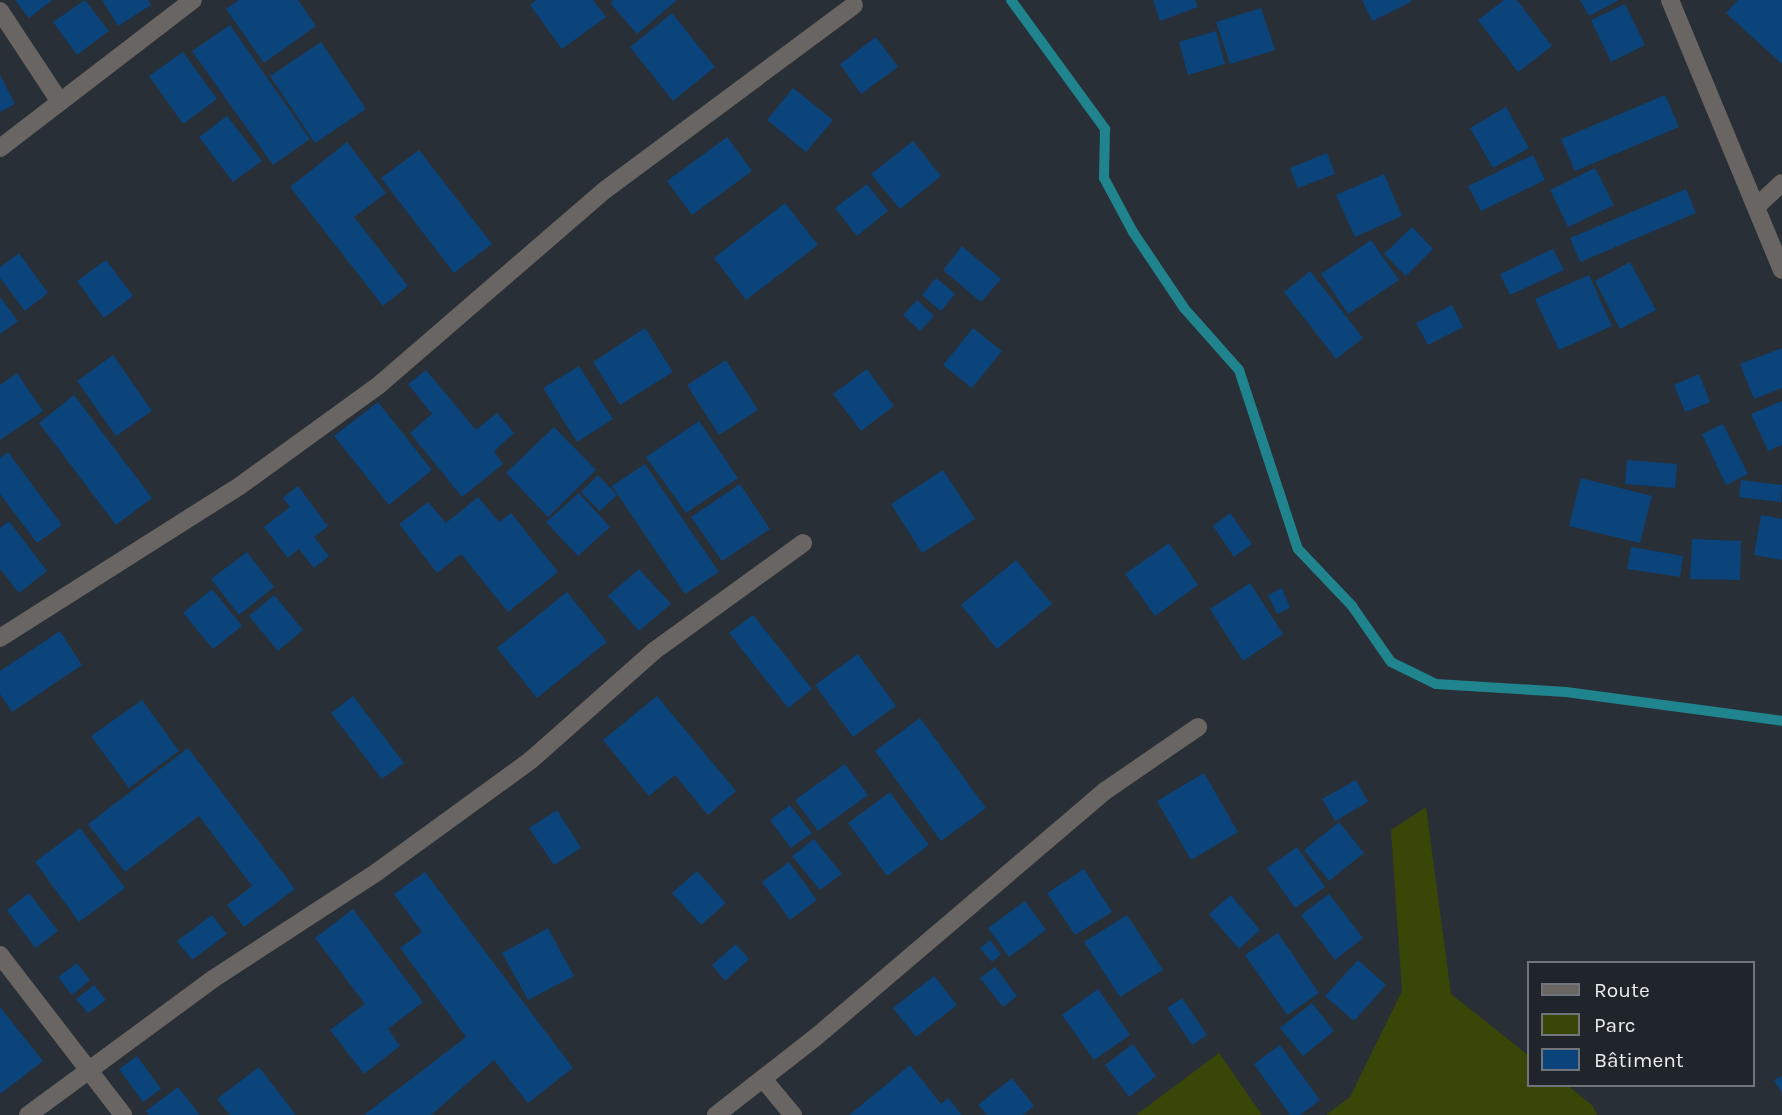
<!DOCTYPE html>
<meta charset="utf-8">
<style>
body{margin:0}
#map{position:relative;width:1782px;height:1115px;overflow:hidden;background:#292f36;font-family:Karla,sans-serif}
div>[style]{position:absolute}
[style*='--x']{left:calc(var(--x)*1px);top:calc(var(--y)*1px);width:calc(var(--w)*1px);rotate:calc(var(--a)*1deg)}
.green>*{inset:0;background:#384608}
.stream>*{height:10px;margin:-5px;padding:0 5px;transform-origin:5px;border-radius:5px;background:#20848e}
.building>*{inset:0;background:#0b437b}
.minor>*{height:18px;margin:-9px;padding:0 9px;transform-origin:9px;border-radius:9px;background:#696562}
.tertiary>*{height:18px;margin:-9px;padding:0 9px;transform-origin:9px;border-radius:9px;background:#696562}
span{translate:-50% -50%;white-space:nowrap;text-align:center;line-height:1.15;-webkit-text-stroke:5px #20252c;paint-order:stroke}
.legend{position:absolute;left:1527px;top:961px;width:228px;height:126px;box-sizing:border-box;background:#20252c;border:2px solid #70757b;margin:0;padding:9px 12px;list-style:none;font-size:21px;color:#e9edf2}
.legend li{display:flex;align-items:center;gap:14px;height:35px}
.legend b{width:35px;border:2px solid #70757b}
</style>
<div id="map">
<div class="green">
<i style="clip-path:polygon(1426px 807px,1451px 994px,1528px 1055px,1528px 1085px,1567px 1085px,1593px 1106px,1597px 1115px,1326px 1115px,1350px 1097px,1402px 991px,1391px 830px)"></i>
<i style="clip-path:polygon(1219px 1053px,1262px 1115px,1136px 1115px)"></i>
</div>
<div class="stream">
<i style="--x:1011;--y:0;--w:160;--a:53.9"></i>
<i style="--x:1105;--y:129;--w:49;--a:91.2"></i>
<i style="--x:1104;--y:178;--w:61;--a:61.8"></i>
<i style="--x:1133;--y:232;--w:92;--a:56.1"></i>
<i style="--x:1184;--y:308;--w:83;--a:48.4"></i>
<i style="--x:1239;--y:370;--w:188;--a:71.8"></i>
<i style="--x:1298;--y:549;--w:79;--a:46.5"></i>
<i style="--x:1352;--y:606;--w:68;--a:55.1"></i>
<i style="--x:1391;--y:662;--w:50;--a:26.1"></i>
<i style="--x:1436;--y:684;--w:130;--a:3.5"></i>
<i style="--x:1566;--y:692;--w:218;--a:7.6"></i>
</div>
<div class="building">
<i style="clip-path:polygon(15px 0,52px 0,29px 18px)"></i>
<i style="clip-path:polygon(85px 0,109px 31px,77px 55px,53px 22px)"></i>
<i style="clip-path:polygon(102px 0,148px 0,151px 5px,118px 26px)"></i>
<i style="clip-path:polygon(239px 0,298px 0,316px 26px,264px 63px,226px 9px)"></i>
<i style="clip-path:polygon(536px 0,593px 0,606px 17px,562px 49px,530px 5px)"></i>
<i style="clip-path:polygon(614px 0,677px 0,637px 34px,610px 3px)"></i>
<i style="clip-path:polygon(1153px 0,1195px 0,1198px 7px,1160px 21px)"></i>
<i style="clip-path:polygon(1362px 0,1410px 0,1411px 2px,1372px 21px)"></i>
<i style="clip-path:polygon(1504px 0,1517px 0,1552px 46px,1518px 72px,1478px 20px)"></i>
<i style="clip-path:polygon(1580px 0,1619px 0,1589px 16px)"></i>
<i style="clip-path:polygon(1738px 0,1782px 0,1782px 64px,1726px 13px)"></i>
<i style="clip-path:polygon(1625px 4px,1645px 45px,1611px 62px,1591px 20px)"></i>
<i style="clip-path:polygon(1261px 8px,1275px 50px,1230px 64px,1216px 22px)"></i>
<i style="clip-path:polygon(672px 13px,715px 67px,673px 101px,630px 47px)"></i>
<i style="clip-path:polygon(230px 25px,310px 139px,273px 165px,192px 51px)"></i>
<i style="clip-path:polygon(1216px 31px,1225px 64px,1188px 75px,1179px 42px)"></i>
<i style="clip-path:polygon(876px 37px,898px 67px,861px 94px,840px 64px)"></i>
<i style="clip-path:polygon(321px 42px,366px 109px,315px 143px,270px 76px)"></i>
<i style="clip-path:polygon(183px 52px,217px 99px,183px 124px,149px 76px)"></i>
<i style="clip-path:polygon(0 75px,15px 104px,0 112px)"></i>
<i style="clip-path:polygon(793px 88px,833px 120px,806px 152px,767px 120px)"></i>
<i style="clip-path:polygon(1665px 95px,1679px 127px,1575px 171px,1561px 139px)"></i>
<i style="clip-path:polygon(1506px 107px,1529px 148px,1493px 168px,1470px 128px)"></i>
<i style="clip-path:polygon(227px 116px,262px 161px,233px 182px,199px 137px)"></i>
<i style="clip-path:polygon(727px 137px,752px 171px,692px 215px,667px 181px)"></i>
<i style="clip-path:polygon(913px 141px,941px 176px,900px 209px,871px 174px)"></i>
<i style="clip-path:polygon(347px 142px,386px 193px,354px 217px,408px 286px,383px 306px,290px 187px)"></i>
<i style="clip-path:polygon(419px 150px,492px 244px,454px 273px,381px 178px)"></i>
<i style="clip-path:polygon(1327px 153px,1335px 174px,1298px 188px,1290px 168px)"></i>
<i style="clip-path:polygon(1533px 155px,1545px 180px,1481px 211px,1468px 186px)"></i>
<i style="clip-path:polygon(1595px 168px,1614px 205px,1568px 227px,1550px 190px)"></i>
<i style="clip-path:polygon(1384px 174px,1402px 216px,1355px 237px,1336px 195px)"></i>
<i style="clip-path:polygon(867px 184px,888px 211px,857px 236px,835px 208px)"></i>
<i style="clip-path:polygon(1686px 189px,1696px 213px,1580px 262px,1570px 238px)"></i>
<i style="clip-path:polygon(785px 203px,818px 245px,746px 300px,714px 258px)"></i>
<i style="clip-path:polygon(1412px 227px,1433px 249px,1406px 276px,1384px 254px)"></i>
<i style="clip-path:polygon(1371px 240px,1399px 280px,1348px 314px,1321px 274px)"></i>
<i style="clip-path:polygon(962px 246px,1001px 279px,981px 302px,943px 270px)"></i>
<i style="clip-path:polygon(1553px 249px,1564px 270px,1510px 295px,1500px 274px)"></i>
<i style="clip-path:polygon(19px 253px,48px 293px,25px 311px,0 278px,0 267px)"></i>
<i style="clip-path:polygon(106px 260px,133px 296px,104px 318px,77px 281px)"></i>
<i style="clip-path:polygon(1630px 262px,1656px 310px,1620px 329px,1595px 281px)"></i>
<i style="clip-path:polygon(1310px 271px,1363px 338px,1336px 359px,1284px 292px)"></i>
<i style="clip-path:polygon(1589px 275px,1612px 326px,1559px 350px,1535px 299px)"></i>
<i style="clip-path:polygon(936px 278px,955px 294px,941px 311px,922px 295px)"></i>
<i style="clip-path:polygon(0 297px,18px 321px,0 334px)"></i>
<i style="clip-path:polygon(917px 300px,934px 316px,920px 331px,903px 315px)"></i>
<i style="clip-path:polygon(1452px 305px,1463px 327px,1428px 345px,1416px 323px)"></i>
<i style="clip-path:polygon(645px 328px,673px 372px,620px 405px,593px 362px)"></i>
<i style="clip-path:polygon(973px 328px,1002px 351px,972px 388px,943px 365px)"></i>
<i style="clip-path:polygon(1782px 348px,1782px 388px,1754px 399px,1740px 364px)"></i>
<i style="clip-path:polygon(113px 355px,152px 411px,116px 436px,77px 381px)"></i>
<i style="clip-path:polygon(726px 360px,758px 410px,719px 435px,687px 385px)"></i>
<i style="clip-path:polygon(579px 366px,613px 419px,577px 442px,543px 388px)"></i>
<i style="clip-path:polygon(867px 369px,894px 406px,861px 431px,833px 394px)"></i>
<i style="clip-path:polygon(426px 370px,476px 430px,497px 413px,514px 433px,494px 451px,503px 464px,462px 497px,410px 433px,432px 414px,408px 384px)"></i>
<i style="clip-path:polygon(17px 373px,43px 411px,0 440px,0 385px)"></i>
<i style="clip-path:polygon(1699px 374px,1710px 402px,1685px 412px,1674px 385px)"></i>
<i style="clip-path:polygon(74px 395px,152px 498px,116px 525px,39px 423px)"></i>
<i style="clip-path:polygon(1782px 401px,1782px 445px,1768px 451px,1751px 414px)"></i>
<i style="clip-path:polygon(378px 402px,432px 470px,389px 505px,334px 436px)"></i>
<i style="clip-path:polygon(699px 421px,738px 478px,686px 513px,646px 457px)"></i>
<i style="clip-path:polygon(1723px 424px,1748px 474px,1726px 485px,1702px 434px)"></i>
<i style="clip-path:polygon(554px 427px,596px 470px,548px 517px,506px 473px)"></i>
<i style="clip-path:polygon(8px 452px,62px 525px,37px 543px,0 494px,0 458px)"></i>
<i style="clip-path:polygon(1627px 460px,1677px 464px,1675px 488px,1625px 484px)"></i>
<i style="clip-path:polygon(645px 464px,719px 572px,685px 594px,612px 486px)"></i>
<i style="clip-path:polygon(943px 470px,975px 519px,922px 553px,891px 504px)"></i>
<i style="clip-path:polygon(598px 475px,617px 495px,600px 511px,581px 492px)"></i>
<i style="clip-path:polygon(1581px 478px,1652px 496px,1640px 543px,1569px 526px)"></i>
<i style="clip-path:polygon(1741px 480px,1782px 485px,1781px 502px,1739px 497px)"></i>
<i style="clip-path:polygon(740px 484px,770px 529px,722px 561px,691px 517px)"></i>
<i style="clip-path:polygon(298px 486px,328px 526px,314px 537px,329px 556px,314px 568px,299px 549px,288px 558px,264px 527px,290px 507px,283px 498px)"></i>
<i style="clip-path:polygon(579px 493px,610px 527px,578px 556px,546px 522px)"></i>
<i style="clip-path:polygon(478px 497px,499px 522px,511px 513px,558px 572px,508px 612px,461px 554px,437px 573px,399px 524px,428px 502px,446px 523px)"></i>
<i style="clip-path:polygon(1230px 513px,1252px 544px,1234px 557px,1213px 526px)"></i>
<i style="clip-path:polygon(1761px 515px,1782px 519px,1782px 560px,1754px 555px)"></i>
<i style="clip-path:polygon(9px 521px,47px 571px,19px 593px,0 569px,0 528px)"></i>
<i style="clip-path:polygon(1692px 539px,1741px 541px,1740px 580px,1690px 579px)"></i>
<i style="clip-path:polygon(1169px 543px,1198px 585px,1155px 616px,1125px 574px)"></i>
<i style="clip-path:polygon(1631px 547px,1683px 556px,1680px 577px,1627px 569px)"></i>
<i style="clip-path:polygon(247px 552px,274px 587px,239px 615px,211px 579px)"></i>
<i style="clip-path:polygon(1016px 560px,1052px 604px,997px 649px,961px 605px)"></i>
<i style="clip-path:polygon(639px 569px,671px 604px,639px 631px,608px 596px)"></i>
<i style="clip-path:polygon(1250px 583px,1283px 634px,1243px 661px,1210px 609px)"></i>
<i style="clip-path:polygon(1282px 588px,1290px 608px,1277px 614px,1268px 595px)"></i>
<i style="clip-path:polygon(212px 589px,242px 626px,213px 649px,183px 613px)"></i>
<i style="clip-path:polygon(567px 592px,607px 642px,537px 698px,497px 648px)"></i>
<i style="clip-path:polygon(274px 595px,303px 630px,278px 651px,249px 616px)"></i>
<i style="clip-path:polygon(753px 615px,812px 689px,788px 708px,729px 633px)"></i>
<i style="clip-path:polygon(60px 631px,82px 665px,12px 712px,0 694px,0 671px)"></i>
<i style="clip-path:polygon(858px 654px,896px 706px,853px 737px,815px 685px)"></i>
<i style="clip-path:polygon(353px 696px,404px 763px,382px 779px,331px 713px)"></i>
<i style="clip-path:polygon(657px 696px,736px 791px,708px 815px,675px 775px,649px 796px,603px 740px)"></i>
<i style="clip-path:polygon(142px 700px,179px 751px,129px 788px,91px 736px)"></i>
<i style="clip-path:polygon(920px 718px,986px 808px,941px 841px,875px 751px)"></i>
<i style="clip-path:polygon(188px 748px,295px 889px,244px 927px,227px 905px,252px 886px,199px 816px,125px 872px,88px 824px)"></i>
<i style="clip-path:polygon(845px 764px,868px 795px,818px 831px,795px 800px)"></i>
<i style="clip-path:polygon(1204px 773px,1238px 832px,1191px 860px,1157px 801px)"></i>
<i style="clip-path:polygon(1356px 780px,1368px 802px,1335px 821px,1322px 799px)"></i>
<i style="clip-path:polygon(890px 792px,929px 845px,887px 876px,848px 823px)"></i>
<i style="clip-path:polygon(790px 805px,812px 833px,791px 848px,770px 820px)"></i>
<i style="clip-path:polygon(557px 810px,581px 848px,554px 865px,529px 828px)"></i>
<i style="clip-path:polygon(1339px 822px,1364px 853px,1329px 881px,1304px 850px)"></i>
<i style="clip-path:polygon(80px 828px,125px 888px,79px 922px,35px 862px)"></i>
<i style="clip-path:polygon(814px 839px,842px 874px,820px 890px,792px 856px)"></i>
<i style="clip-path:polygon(1297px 847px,1325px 887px,1295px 908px,1267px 868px)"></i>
<i style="clip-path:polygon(789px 862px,817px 900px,790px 920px,762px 882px)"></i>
<i style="clip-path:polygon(1084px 869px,1112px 912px,1075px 935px,1047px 893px)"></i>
<i style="clip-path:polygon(697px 871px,726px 903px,701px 925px,672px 893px)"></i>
<i style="clip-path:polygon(425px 872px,573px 1068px,528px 1103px,494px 1060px,431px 1115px,364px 1115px,466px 1037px,400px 948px,422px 932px,394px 894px)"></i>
<i style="clip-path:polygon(29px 893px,58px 931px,35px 948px,7px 910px)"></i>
<i style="clip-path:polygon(1329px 894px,1363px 938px,1335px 960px,1301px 915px)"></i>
<i style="clip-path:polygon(1231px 895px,1260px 930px,1239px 949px,1209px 914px)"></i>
<i style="clip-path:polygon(1025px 901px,1046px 930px,1009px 957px,988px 928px)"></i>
<i style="clip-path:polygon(353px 909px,423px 1002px,388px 1029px,400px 1046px,364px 1074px,330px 1030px,365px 1004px,315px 938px)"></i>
<i style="clip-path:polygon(212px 915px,227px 934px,192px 960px,177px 941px)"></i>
<i style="clip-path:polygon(1127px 915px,1163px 970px,1120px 997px,1084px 942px)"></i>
<i style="clip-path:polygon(548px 928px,574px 976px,528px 1000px,502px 953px)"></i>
<i style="clip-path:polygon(1278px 933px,1319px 993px,1287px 1015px,1245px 955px)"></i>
<i style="clip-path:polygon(990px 940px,1001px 954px,992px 962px,980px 948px)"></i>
<i style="clip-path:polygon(736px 944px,749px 959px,725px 981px,712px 965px)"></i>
<i style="clip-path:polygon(1358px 960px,1386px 985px,1354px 1021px,1325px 996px)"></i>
<i style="clip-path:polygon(77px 963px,90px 980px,72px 995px,58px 977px)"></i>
<i style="clip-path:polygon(995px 967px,1017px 996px,1003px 1007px,980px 978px)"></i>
<i style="clip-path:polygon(934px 976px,957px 1005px,916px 1037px,893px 1008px)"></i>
<i style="clip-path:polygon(94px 985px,106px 1000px,88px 1013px,76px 999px)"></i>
<i style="clip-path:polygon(1098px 989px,1130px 1035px,1094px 1060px,1062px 1015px)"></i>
<i style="clip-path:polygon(1182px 998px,1207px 1035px,1192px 1045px,1167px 1008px)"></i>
<i style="clip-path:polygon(1312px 1003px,1334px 1031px,1303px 1056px,1280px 1028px)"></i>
<i style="clip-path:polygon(0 1007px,43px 1061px,0 1094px)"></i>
<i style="clip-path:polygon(1133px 1044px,1156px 1076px,1129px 1097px,1105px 1065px)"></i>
<i style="clip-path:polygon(1280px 1045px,1320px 1100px,1300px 1115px,1290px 1115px,1254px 1064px)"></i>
<i style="clip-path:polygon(137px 1056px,161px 1089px,143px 1102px,119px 1069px)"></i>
<i style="clip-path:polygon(910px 1065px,941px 1104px,948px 1098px,962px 1115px,849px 1115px)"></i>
<i style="clip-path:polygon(259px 1067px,296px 1115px,230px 1115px,217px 1099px)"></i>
<i style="clip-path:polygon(1782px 1076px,1782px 1093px,1774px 1080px)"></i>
<i style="clip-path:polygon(1012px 1078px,1034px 1106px,1023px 1115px,987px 1115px,978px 1105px)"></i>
<i style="clip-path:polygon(178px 1087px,200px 1115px,149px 1115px,146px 1111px)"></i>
</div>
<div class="minor">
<i style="--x:1670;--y:0;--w:292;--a:67.5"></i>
<i style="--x:0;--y:11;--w:109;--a:56.6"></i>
<i style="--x:0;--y:148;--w:243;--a:-37.5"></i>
<i style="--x:1756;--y:207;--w:35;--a:-43"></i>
<i style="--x:0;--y:638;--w:285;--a:-32.4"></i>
<i style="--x:241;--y:485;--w:170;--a:-35.9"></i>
<i style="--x:379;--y:385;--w:298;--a:-40.8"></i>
<i style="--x:605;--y:190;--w:310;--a:-36.6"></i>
<i style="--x:763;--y:1079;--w:47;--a:50.2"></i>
<i style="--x:28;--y:1115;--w:230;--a:-36.3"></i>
<i style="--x:213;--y:979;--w:196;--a:-33.1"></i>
<i style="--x:377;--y:872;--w:190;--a:-36"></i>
<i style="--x:531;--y:760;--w:164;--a:-41.5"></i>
<i style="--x:654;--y:651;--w:184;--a:-35.9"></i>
<i style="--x:716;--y:1115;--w:127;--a:-38"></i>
<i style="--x:816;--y:1037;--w:380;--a:-40.4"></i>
<i style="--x:1105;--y:791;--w:113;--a:-34.5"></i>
</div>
<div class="tertiary">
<i style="--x:0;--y:955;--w:202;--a:52.4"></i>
</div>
<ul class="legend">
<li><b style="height:9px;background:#696562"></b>Route</li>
<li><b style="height:19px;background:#384608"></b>Parc</li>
<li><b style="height:19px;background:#0b437b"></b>Bâtiment</li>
</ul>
</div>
